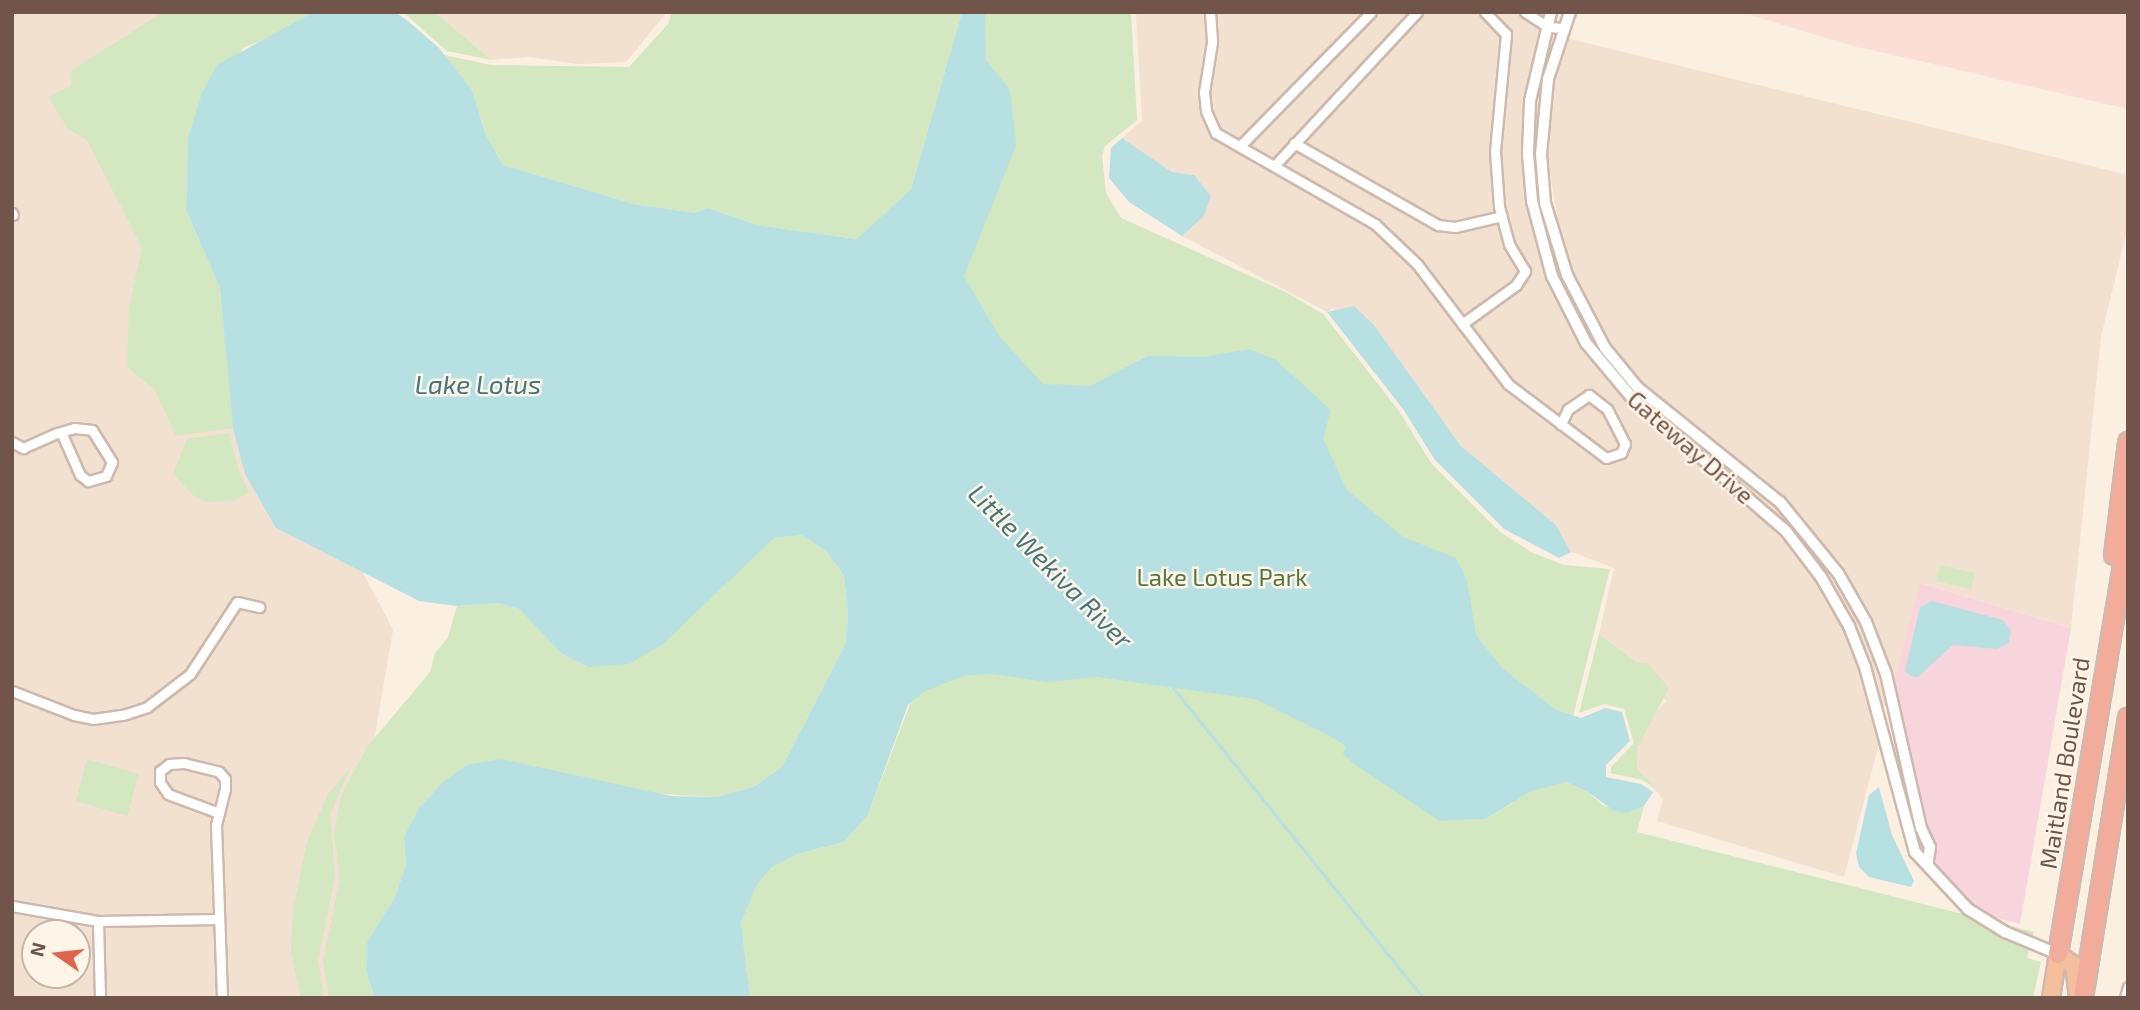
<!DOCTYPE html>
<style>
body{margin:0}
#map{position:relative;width:2140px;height:1010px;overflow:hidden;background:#fbefe2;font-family:"Exo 2",sans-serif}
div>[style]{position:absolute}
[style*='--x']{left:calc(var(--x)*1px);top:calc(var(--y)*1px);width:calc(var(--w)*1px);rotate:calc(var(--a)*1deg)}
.residential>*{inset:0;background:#f2e1d0}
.commercial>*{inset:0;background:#fbded6}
.medical>*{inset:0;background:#f8d5dc}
.green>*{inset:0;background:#d3e7c1}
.water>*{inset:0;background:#b7e0e3}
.stream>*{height:2.5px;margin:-1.25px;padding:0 1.25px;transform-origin:1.25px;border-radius:1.25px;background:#b7e0e3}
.roads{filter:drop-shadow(2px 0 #ceb9ac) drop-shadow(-2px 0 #ceb9ac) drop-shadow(0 2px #ceb9ac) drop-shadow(0 -2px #ceb9ac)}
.minor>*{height:9px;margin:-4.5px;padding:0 4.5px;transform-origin:4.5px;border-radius:4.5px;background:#fff}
.tertiary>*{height:10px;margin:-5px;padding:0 5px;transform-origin:5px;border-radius:5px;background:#fff}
.trunk>*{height:16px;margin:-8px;padding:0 8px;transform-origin:8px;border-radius:8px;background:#f5be9c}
.motorway>*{height:18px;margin:-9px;padding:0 9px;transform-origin:9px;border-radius:9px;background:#f3ac9b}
span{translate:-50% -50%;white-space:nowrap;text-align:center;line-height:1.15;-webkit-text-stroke:5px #fef4e7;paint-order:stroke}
.street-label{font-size:24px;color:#71554a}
.park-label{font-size:24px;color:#557742}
.water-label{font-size:26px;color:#42777d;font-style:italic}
.frame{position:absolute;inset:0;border:14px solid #71554a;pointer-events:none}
.north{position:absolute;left:21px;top:919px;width:70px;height:70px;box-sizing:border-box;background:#fef4e7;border:2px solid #c6b4a8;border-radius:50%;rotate:284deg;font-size:19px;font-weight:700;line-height:28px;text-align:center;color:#71554a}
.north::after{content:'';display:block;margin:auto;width:24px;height:32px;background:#e0634b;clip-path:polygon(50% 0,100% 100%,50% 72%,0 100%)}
</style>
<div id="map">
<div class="residential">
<i style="clip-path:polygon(evenodd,12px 12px,240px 12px,127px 119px,393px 630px,330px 998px,12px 998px,12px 12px,35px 933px,77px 933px,77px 975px,35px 975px,35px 933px)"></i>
<i style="clip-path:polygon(434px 12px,667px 12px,626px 62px,577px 64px,529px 57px,492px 60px)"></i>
<i style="clip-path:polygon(1136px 12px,1517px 12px,1541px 29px,1525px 100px,1522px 153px,1534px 237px,1560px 307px,1609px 383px,1781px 534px,1816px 579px,1844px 627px,1860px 668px,1880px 740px,1844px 877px,1657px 821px,1663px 799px,1637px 769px,1638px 747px,1653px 715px,1666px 701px,1636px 662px,1599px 634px,1614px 568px,1571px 552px,1556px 525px,1461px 446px,1374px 325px,1333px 308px,1327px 312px,1182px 236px,1204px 216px,1194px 175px,1172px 172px,1122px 138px,1142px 121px)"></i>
<i style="clip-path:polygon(1552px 34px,1538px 114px,1540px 203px,1549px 242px,1579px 314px,1600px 351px,1633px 391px,1776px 506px,1805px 538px,1861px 624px,1888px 705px,1883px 707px,1855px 623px,1826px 574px,1790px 528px,1743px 485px,1637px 395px,1617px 376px,1591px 340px,1571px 303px,1545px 235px,1538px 200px,1534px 154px,1536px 102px)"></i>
<i style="clip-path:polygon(1566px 38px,2128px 175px,2128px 226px,2101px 337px,2071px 628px,1921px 583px,1894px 683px,1871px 620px,1814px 532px,1784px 499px,1642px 384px,1610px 345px,1589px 310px,1561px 240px,1547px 154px,1554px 80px)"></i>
</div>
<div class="commercial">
<i style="clip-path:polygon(1740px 12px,2128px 12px,2128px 109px,1850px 45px)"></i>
</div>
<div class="medical">
<i style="clip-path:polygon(1920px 583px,2071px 628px,2020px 924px,1986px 915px,1939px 874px,1894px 683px)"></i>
</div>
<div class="green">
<i style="clip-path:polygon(163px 12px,314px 12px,284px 32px,243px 48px,188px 138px,186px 210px,220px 288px,233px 428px,176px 436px,155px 390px,127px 367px,129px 307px,142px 248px,87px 140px,68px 129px,48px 97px,71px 86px,72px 70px)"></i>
<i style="clip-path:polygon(403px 12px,434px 12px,492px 60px,447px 51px)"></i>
<i style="clip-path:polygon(672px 12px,962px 12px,911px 189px,858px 239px,757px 225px,708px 208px,695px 213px,634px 204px,503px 165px,486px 135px,472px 90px,444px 55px,491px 65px,629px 67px,668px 24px)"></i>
<i style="clip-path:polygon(evenodd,963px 12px,1131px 12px,1137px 120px,1105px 146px,1102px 156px,1106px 193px,1121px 218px,1284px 291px,1323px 314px,1399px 411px,1431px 463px,1500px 532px,1533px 553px,1564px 565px,1610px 569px,1556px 784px,1566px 782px,1588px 792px,1602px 805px,1628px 813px,1644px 806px,1637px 832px,2034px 932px,2027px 958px,2041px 962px,2033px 998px,750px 998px,741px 921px,757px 885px,771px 868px,797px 854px,844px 842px,868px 815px,1012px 435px,879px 342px,963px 12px,1406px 796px,1514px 802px,1486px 819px,1441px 821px,1406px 796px)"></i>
<i style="clip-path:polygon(229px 433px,240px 475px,249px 492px,234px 501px,208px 502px,195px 497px,173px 474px,187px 439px)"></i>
<i style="clip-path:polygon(801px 535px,826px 551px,844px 576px,848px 615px,845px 645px,782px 767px,753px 787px,716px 797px,443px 782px,419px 808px,404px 836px,406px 865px,395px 897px,367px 942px,366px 971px,375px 998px,329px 998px,323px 961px,340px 878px,334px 833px,341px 796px,367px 747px,430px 672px,435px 653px,448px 637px,457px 606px,498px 603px,519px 609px,562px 654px,588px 667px,739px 568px,773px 538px)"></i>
<i style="clip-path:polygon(1940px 565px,1975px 573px,1971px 589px,1936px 581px)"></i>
<i style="clip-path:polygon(1599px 634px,1636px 662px,1647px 663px,1669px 688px,1638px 747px,1637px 769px,1657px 789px,1642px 780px,1611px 773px,1611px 767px,1634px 743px,1624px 709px,1604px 704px,1579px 713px)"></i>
<i style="clip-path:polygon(87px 759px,139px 774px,127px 816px,76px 801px)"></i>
<i style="clip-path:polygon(350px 768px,330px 815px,335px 877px,318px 960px,324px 998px,301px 998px,291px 952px,293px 909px,307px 842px,328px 794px)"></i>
</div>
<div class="water">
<i style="clip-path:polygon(314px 12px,395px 12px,408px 21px,439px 48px,472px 90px,486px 135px,503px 165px,634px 204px,695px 213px,708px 208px,757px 225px,857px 239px,911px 189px,962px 12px,985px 12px,986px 60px,1010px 90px,1016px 145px,964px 276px,999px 336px,1043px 384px,1090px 386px,1148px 356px,1204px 357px,1249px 349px,1276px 360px,1331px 410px,1323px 438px,1346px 489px,1403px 537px,1456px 558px,1467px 580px,1476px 635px,1502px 668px,1556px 710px,1581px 718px,1605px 708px,1622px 712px,1630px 741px,1606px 765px,1606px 777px,1641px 784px,1653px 792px,1644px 806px,1628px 813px,1614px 811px,1588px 792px,1566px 782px,1531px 791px,1486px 819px,1440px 821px,1355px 765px,1343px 754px,1346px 746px,1328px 735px,1255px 699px,1097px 677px,1047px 682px,993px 674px,963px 676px,923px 692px,908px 705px,868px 815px,844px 842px,797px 854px,771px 868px,757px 885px,741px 922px,750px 998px,375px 998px,366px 971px,367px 942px,395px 897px,406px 865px,404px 836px,419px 808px,443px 782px,467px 765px,501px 759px,671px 796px,716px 797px,753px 787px,782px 767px,845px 645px,848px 615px,844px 576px,826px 551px,801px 535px,774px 538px,663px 644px,629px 664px,588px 667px,562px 654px,519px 609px,498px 603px,457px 606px,419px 601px,276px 528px,245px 474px,233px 428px,220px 288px,186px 210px,188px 138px,202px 93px,217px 65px)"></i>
<i style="clip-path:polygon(1122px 138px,1172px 172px,1194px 175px,1211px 196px,1204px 216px,1182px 236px,1129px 202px,1109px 178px,1111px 148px)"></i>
<i style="clip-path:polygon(1354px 306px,1374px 325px,1461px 446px,1556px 525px,1571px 552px,1559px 558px,1504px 529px,1435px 460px,1403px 409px,1327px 312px)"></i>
<i style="clip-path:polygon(1932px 601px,2003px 620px,2011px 631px,2009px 643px,1997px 649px,1953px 645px,1918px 677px,1910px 676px,1905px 671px,1920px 607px)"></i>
<i style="clip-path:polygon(1879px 787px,1892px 835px,1914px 881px,1911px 887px,1869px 877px,1859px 867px,1856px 853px,1869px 795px)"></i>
</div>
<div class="stream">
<i style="--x:1171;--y:685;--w:402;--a:51.1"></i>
</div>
<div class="roads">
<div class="minor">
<i style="--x:1210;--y:12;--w:30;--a:86"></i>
<i style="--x:1212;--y:42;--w:51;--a:99.1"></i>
<i style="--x:1204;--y:92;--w:19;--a:84"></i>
<i style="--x:1206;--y:111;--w:24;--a:66"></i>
<i style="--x:1216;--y:133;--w:183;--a:29.8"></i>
<i style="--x:1375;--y:224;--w:58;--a:43.6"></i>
<i style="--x:1417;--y:264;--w:151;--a:52.8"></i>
<i style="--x:1508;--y:384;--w:66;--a:37"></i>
<i style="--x:1561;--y:424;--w:56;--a:37.1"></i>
<i style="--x:1606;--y:458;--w:16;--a:-18"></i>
<i style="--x:1621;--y:453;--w:10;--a:-66"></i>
<i style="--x:1625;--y:444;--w:39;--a:-117"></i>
<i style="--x:1607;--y:409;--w:23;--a:-142"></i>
<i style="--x:1589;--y:395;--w:25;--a:146"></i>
<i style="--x:1568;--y:409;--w:17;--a:115"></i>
<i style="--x:1525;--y:12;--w:27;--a:33"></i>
<i style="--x:1548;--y:27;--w:15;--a:4"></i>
<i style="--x:1294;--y:143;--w:166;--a:29.7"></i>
<i style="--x:1438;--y:225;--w:17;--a:7"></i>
<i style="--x:1455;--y:227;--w:48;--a:-13.2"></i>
<i style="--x:1240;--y:146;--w:187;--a:-45.6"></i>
<i style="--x:1274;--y:166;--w:210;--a:-47.1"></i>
<i style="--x:12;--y:213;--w:2;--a:63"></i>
<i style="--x:1462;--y:324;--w:67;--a:-35.8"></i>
<i style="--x:1516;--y:285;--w:17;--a:-57"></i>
<i style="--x:1525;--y:271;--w:31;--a:-121"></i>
<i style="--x:1509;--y:244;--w:39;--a:-105"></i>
<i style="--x:1499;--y:206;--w:55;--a:-94.2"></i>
<i style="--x:1495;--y:151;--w:118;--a:-84.6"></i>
<i style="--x:1506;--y:34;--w:30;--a:-134"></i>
<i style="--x:12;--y:442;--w:13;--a:29"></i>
<i style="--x:23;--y:448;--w:37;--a:-24"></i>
<i style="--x:57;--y:433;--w:18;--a:-16"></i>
<i style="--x:74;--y:428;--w:18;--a:6"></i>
<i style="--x:92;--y:430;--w:38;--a:58"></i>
<i style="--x:112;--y:462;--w:15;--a:113"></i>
<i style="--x:106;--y:476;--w:19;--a:164"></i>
<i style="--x:88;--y:481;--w:10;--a:-143"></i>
<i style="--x:80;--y:475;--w:47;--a:-113.8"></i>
<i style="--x:12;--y:691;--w:66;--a:21.2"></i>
<i style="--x:74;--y:715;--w:19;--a:12"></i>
<i style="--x:93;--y:719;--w:30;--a:-8"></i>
<i style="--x:123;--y:715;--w:25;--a:-18"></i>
<i style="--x:147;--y:707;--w:54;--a:-37.5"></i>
<i style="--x:190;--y:674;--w:86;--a:-56.9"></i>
<i style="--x:237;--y:602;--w:23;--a:13"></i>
<i style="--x:219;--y:813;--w:54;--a:-159.6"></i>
<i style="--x:168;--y:794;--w:14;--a:-124"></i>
<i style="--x:160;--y:782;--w:11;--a:-90"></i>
<i style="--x:160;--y:771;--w:11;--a:-38"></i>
<i style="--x:169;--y:764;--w:15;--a:-4"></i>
<i style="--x:184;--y:763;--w:36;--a:14"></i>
<i style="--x:219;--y:772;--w:9;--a:49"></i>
<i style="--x:225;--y:779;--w:10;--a:90"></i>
<i style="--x:225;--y:789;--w:37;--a:104"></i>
<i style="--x:216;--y:825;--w:173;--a:88"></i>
<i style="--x:12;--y:906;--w:87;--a:9.9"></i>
<i style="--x:98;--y:921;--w:121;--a:-0.9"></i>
<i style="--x:98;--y:921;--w:77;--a:88.5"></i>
<i style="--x:2125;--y:998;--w:11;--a:-75"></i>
</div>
<div class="tertiary">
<i style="--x:1551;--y:12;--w:91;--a:103.3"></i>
<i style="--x:1530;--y:101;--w:53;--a:92.2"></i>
<i style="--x:1528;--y:154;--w:47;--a:85.1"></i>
<i style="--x:1532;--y:201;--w:78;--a:75.1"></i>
<i style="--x:1552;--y:276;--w:75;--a:63.1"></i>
<i style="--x:1586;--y:343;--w:73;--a:50"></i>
<i style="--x:1633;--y:399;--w:202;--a:40.8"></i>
<i style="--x:1786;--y:531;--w:58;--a:52.7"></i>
<i style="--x:1821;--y:577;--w:56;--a:60.3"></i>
<i style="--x:1849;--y:626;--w:44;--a:68.7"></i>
<i style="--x:1865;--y:667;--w:192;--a:74.9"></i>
<i style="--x:1915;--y:852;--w:78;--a:47.1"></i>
<i style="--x:1968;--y:909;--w:44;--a:31.9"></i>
<i style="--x:2005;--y:932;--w:57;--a:22.5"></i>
<i style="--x:1570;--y:12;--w:71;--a:108.2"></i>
<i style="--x:1548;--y:79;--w:75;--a:95.3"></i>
<i style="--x:1541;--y:154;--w:49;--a:85.3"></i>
<i style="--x:1545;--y:203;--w:75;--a:73"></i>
<i style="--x:1567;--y:275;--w:82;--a:62.5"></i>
<i style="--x:1605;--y:348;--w:52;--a:50.5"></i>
<i style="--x:1638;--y:388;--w:182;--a:38.8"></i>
<i style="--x:1780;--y:502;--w:92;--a:50.8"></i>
<i style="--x:1838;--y:573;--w:56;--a:60.3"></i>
<i style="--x:1866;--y:622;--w:56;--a:69"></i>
<i style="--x:1886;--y:674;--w:158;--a:77.2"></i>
<i style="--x:1921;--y:828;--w:21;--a:65"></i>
<i style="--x:1930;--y:847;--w:15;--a:98"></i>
</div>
<div class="trunk">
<i style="--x:2051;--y:998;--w:45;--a:-81"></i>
<i style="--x:2058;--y:954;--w:19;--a:35"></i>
<i style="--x:2074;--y:965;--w:33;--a:83"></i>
</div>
<div class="motorway">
<i style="--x:2114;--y:555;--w:114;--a:-82.9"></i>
<i style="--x:2058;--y:954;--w:424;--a:-80.5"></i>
<i style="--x:2083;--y:998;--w:284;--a:-80.9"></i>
</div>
</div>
<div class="street-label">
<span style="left:1691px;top:447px;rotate:41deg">Gateway Drive</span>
<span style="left:2064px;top:763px;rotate:-81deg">Maitland Boulevard</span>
</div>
<div class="park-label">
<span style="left:1222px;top:577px">Lake Lotus Park</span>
</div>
<div class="water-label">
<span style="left:478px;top:384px">Lake Lotus</span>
<span style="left:1051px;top:566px;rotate:45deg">Little Wekiva River</span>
</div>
<div class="frame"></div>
<div class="north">N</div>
</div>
